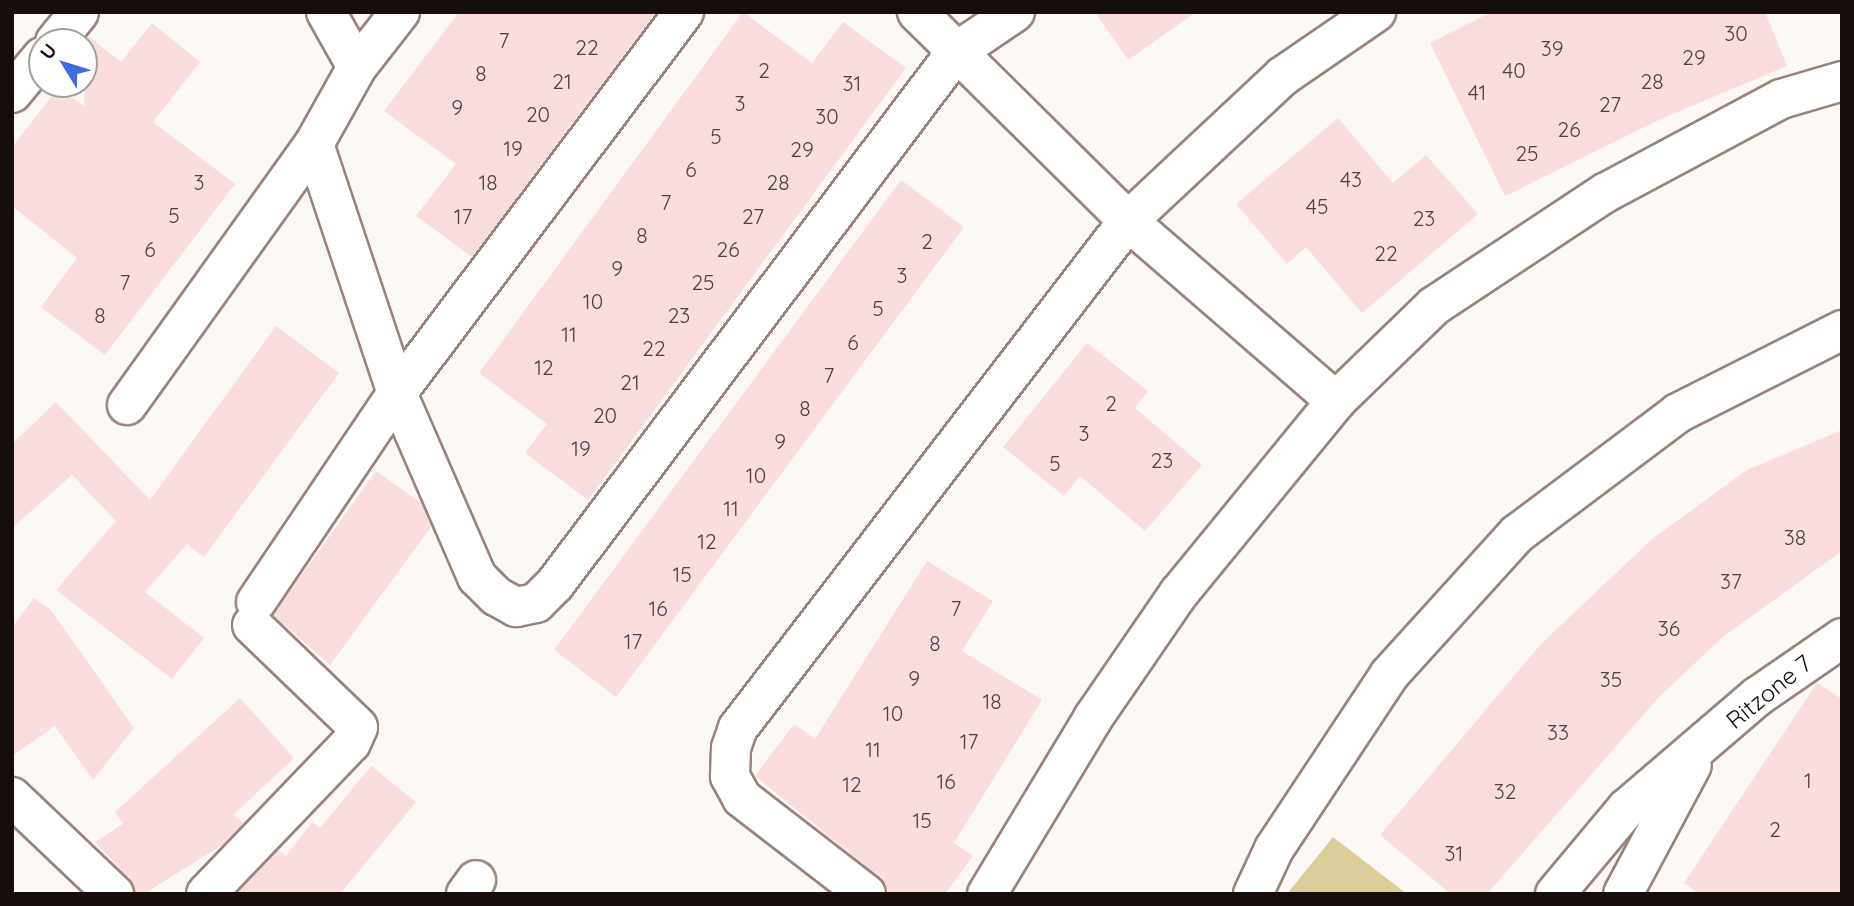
<!DOCTYPE html>
<style>
body{margin:0}
#map{position:relative;width:1854px;height:906px;overflow:hidden;background:#fcf8f6;font-family:Quicksand,sans-serif}
div>[style]{position:absolute}
[style*='--x']{left:calc(var(--x)*1px);top:calc(var(--y)*1px);width:calc(var(--w)*1px);rotate:calc(var(--a)*1deg)}
.green>*{inset:0;background:#dbce9a}
.building>*{inset:0;background:#faddde}
.roads{filter:drop-shadow(2px 0 #98847d) drop-shadow(-2px 0 #98847d) drop-shadow(0 2px #98847d) drop-shadow(0 -2px #98847d)}
.street>*{height:38px;margin:-19px;padding:0 19px;transform-origin:19px;border-radius:19px;background:#fff}
span{translate:-50% -50%;white-space:nowrap;text-align:center;line-height:1.15;-webkit-text-stroke:7px #fff;paint-order:stroke}
.number-label{font-size:21px;color:#4e4240}
.number-label span{-webkit-text-stroke-width:0}
.street-label{font-size:24px;color:#150e0b}
.frame{position:absolute;inset:0;border:14px solid #150e0b;pointer-events:none}
.north{position:absolute;left:28px;top:28px;width:70px;height:70px;box-sizing:border-box;background:#fff;border:2px solid #a19f9d;border-radius:50%;rotate:308deg;font-size:19px;font-weight:700;line-height:28px;text-align:center;color:#150e0b}
.north::after{content:'';display:block;margin:auto;width:24px;height:32px;background:#416adc;clip-path:polygon(50% 0,100% 100%,50% 72%,0 100%)}
</style>
<div id="map">
<div class="green">
<i style="clip-path:polygon(1333px 837px,1407px 894px,1287px 894px)"></i>
</div>
<div class="building">
<i style="clip-path:polygon(459px 12px,656px 12px,472px 257px,416px 216px,456px 164px,384px 111px)"></i>
<i style="clip-path:polygon(743px 12px,812px 63px,843px 22px,906px 68px,588px 500px,525px 453px,547px 424px,479px 373px)"></i>
<i style="clip-path:polygon(1095px 12px,1196px 12px,1128px 60px)"></i>
<i style="clip-path:polygon(1491px 12px,1765px 12px,1787px 66px,1663px 118px,1505px 196px,1430px 43px)"></i>
<i style="clip-path:polygon(152px 23px,200px 62px,153px 122px,235px 184px,105px 355px,41px 307px,77px 258px,12px 206px,12px 147px,58px 88px,84px 106px,88px 36px,121px 62px)"></i>
<i style="clip-path:polygon(1338px 118px,1393px 183px,1426px 155px,1478px 214px,1362px 313px,1306px 247px,1287px 264px,1236px 204px)"></i>
<i style="clip-path:polygon(901px 180px,964px 227px,616px 697px,554px 650px)"></i>
<i style="clip-path:polygon(276px 326px,339px 373px,204px 557px,187px 544px,145px 592px,204px 638px,172px 679px,56px 590px,116px 521px,72px 475px,12px 528px,12px 444px,56px 402px,150px 500px)"></i>
<i style="clip-path:polygon(1087px 343px,1148px 391px,1135px 408px,1202px 465px,1145px 531px,1080px 476px,1064px 496px,1003px 447px)"></i>
<i style="clip-path:polygon(1842px 430px,1842px 551px,1724px 636px,1659px 697px,1487px 894px,1451px 894px,1380px 835px,1541px 644px,1652px 539px,1747px 470px)"></i>
<i style="clip-path:polygon(376px 471px,422px 504px,431px 527px,330px 665px,273px 615px)"></i>
<i style="clip-path:polygon(927px 561px,993px 601px,962px 651px,1042px 700px,954px 843px,973px 856px,945px 894px,890px 894px,879px 877px,755px 776px,794px 724px,815px 739px)"></i>
<i style="clip-path:polygon(34px 598px,51px 610px,134px 728px,93px 780px,55px 726px,12px 756px,12px 627px)"></i>
<i style="clip-path:polygon(1817px 683px,1842px 699px,1842px 894px,1700px 894px,1684px 883px)"></i>
<i style="clip-path:polygon(240px 698px,294px 758px,233px 815px,244px 823px,222px 845px,144px 894px,135px 894px,130px 879px,95px 842px,123px 824px,115px 812px)"></i>
<i style="clip-path:polygon(371px 766px,416px 802px,340px 894px,237px 894px,278px 850px,286px 856px,312px 822px,320px 828px)"></i>
</div>
<div class="roads">
<div class="street">
<i style="--x:326;--y:12;--w:63;--a:60.6"></i>
<i style="--x:917;--y:12;--w:297;--a:44.7"></i>
<i style="--x:1128;--y:221;--w:275;--a:40.9"></i>
<i style="--x:55;--y:42;--w:38;--a:-51"></i>
<i style="--x:12;--y:93;--w:47;--a:-50.2"></i>
<i style="--x:314;--y:144;--w:262;--a:71.6"></i>
<i style="--x:397;--y:393;--w:201;--a:66.5"></i>
<i style="--x:477;--y:577;--w:27;--a:45"></i>
<i style="--x:496;--y:596;--w:23;--a:29"></i>
<i style="--x:516;--y:607;--w:20;--a:-11"></i>
<i style="--x:536;--y:603;--w:27;--a:-45"></i>
<i style="--x:555;--y:584;--w:666;--a:-52.99"></i>
<i style="--x:956;--y:52;--w:71;--a:-34.1"></i>
<i style="--x:127;--y:405;--w:321;--a:-54.4"></i>
<i style="--x:314;--y:144;--w:88;--a:-60.8"></i>
<i style="--x:357;--y:67;--w:70;--a:-52"></i>
<i style="--x:256;--y:602;--w:252;--a:-56"></i>
<i style="--x:397;--y:393;--w:477;--a:-53"></i>
<i style="--x:12;--y:797;--w:141;--a:43.6"></i>
<i style="--x:206;--y:894;--w:209;--a:-46.2"></i>
<i style="--x:351;--y:743;--w:17;--a:-66"></i>
<i style="--x:358;--y:727;--w:147;--a:-136.1"></i>
<i style="--x:466;--y:894;--w:17;--a:-54"></i>
<i style="--x:866;--y:894;--w:157;--a:-142.3"></i>
<i style="--x:742;--y:798;--w:25;--a:-119"></i>
<i style="--x:730;--y:776;--w:28;--a:-88"></i>
<i style="--x:731;--y:748;--w:21;--a:-71"></i>
<i style="--x:738;--y:728;--w:640;--a:-52.43"></i>
<i style="--x:1128;--y:221;--w:212;--a:-43.1"></i>
<i style="--x:1283;--y:76;--w:113;--a:-34.5"></i>
<i style="--x:987;--y:894;--w:205;--a:-58.9"></i>
<i style="--x:1093;--y:718;--w:152;--a:-55.5"></i>
<i style="--x:1179;--y:593;--w:248;--a:-50.7"></i>
<i style="--x:1336;--y:401;--w:136;--a:-44.1"></i>
<i style="--x:1434;--y:306;--w:205;--a:-33.5"></i>
<i style="--x:1605;--y:193;--w:200;--a:-28.1"></i>
<i style="--x:1781;--y:99;--w:64;--a:-16.4"></i>
<i style="--x:1253;--y:894;--w:50;--a:-65"></i>
<i style="--x:1274;--y:849;--w:209;--a:-56.5"></i>
<i style="--x:1389;--y:675;--w:190;--a:-47.8"></i>
<i style="--x:1517;--y:534;--w:201;--a:-36.9"></i>
<i style="--x:1678;--y:413;--w:184;--a:-26.8"></i>
<i style="--x:1555;--y:894;--w:111;--a:-50.1"></i>
<i style="--x:1626;--y:809;--w:174;--a:-40.6"></i>
<i style="--x:1758;--y:696;--w:102;--a:-34.6"></i>
<i style="--x:1623;--y:894;--w:146;--a:-61.9"></i>
</div>
</div>
<div class="number-label">
<span style="left:1736px;top:33px">30</span>
<span style="left:504px;top:40px">7</span>
<span style="left:587px;top:47px">22</span>
<span style="left:1552px;top:48px">39</span>
<span style="left:1694px;top:57px">29</span>
<span style="left:764px;top:70px">2</span>
<span style="left:1514px;top:70px">40</span>
<span style="left:481px;top:73px">8</span>
<span style="left:562px;top:81px">21</span>
<span style="left:1652px;top:81px">28</span>
<span style="left:852px;top:83px">31</span>
<span style="left:1477px;top:92px">41</span>
<span style="left:740px;top:103px">3</span>
<span style="left:1610px;top:104px">27</span>
<span style="left:457px;top:107px">9</span>
<span style="left:538px;top:114px">20</span>
<span style="left:827px;top:116px">30</span>
<span style="left:1569px;top:129px">26</span>
<span style="left:716px;top:136px">5</span>
<span style="left:513px;top:148px">19</span>
<span style="left:802px;top:149px">29</span>
<span style="left:1527px;top:153px">25</span>
<span style="left:691px;top:169px">6</span>
<span style="left:1351px;top:179px">43</span>
<span style="left:199px;top:182px">3</span>
<span style="left:488px;top:182px">18</span>
<span style="left:778px;top:182px">28</span>
<span style="left:666px;top:202px">7</span>
<span style="left:1317px;top:206px">45</span>
<span style="left:174px;top:215px">5</span>
<span style="left:463px;top:216px">17</span>
<span style="left:753px;top:216px">27</span>
<span style="left:1424px;top:218px">23</span>
<span style="left:642px;top:235px">8</span>
<span style="left:927px;top:241px">2</span>
<span style="left:150px;top:249px">6</span>
<span style="left:728px;top:249px">26</span>
<span style="left:1386px;top:253px">22</span>
<span style="left:617px;top:268px">9</span>
<span style="left:902px;top:275px">3</span>
<span style="left:125px;top:282px">7</span>
<span style="left:703px;top:282px">25</span>
<span style="left:593px;top:301px">10</span>
<span style="left:878px;top:308px">5</span>
<span style="left:100px;top:315px">8</span>
<span style="left:679px;top:315px">23</span>
<span style="left:569px;top:334px">11</span>
<span style="left:853px;top:342px">6</span>
<span style="left:654px;top:348px">22</span>
<span style="left:544px;top:367px">12</span>
<span style="left:829px;top:375px">7</span>
<span style="left:630px;top:382px">21</span>
<span style="left:1111px;top:403px">2</span>
<span style="left:805px;top:408px">8</span>
<span style="left:605px;top:415px">20</span>
<span style="left:1084px;top:433px">3</span>
<span style="left:780px;top:441px">9</span>
<span style="left:581px;top:448px">19</span>
<span style="left:1162px;top:460px">23</span>
<span style="left:1055px;top:463px">5</span>
<span style="left:756px;top:475px">10</span>
<span style="left:731px;top:508px">11</span>
<span style="left:1795px;top:537px">38</span>
<span style="left:707px;top:541px">12</span>
<span style="left:682px;top:574px">15</span>
<span style="left:1731px;top:581px">37</span>
<span style="left:658px;top:608px">16</span>
<span style="left:956px;top:608px">7</span>
<span style="left:1669px;top:628px">36</span>
<span style="left:633px;top:641px">17</span>
<span style="left:935px;top:643px">8</span>
<span style="left:914px;top:678px">9</span>
<span style="left:1611px;top:679px">35</span>
<span style="left:992px;top:701px">18</span>
<span style="left:893px;top:713px">10</span>
<span style="left:1558px;top:732px">33</span>
<span style="left:969px;top:741px">17</span>
<span style="left:873px;top:749px">11</span>
<span style="left:1808px;top:780px">1</span>
<span style="left:946px;top:781px">16</span>
<span style="left:852px;top:784px">12</span>
<span style="left:1505px;top:791px">32</span>
<span style="left:922px;top:820px">15</span>
<span style="left:1775px;top:829px">2</span>
<span style="left:1454px;top:853px">31</span>
</div>
<div class="street-label">
<span style="left:1769px;top:692px;rotate:-39deg">Ritzone 7</span>
</div>
<div class="frame"></div>
<div class="north">U</div>
</div>
